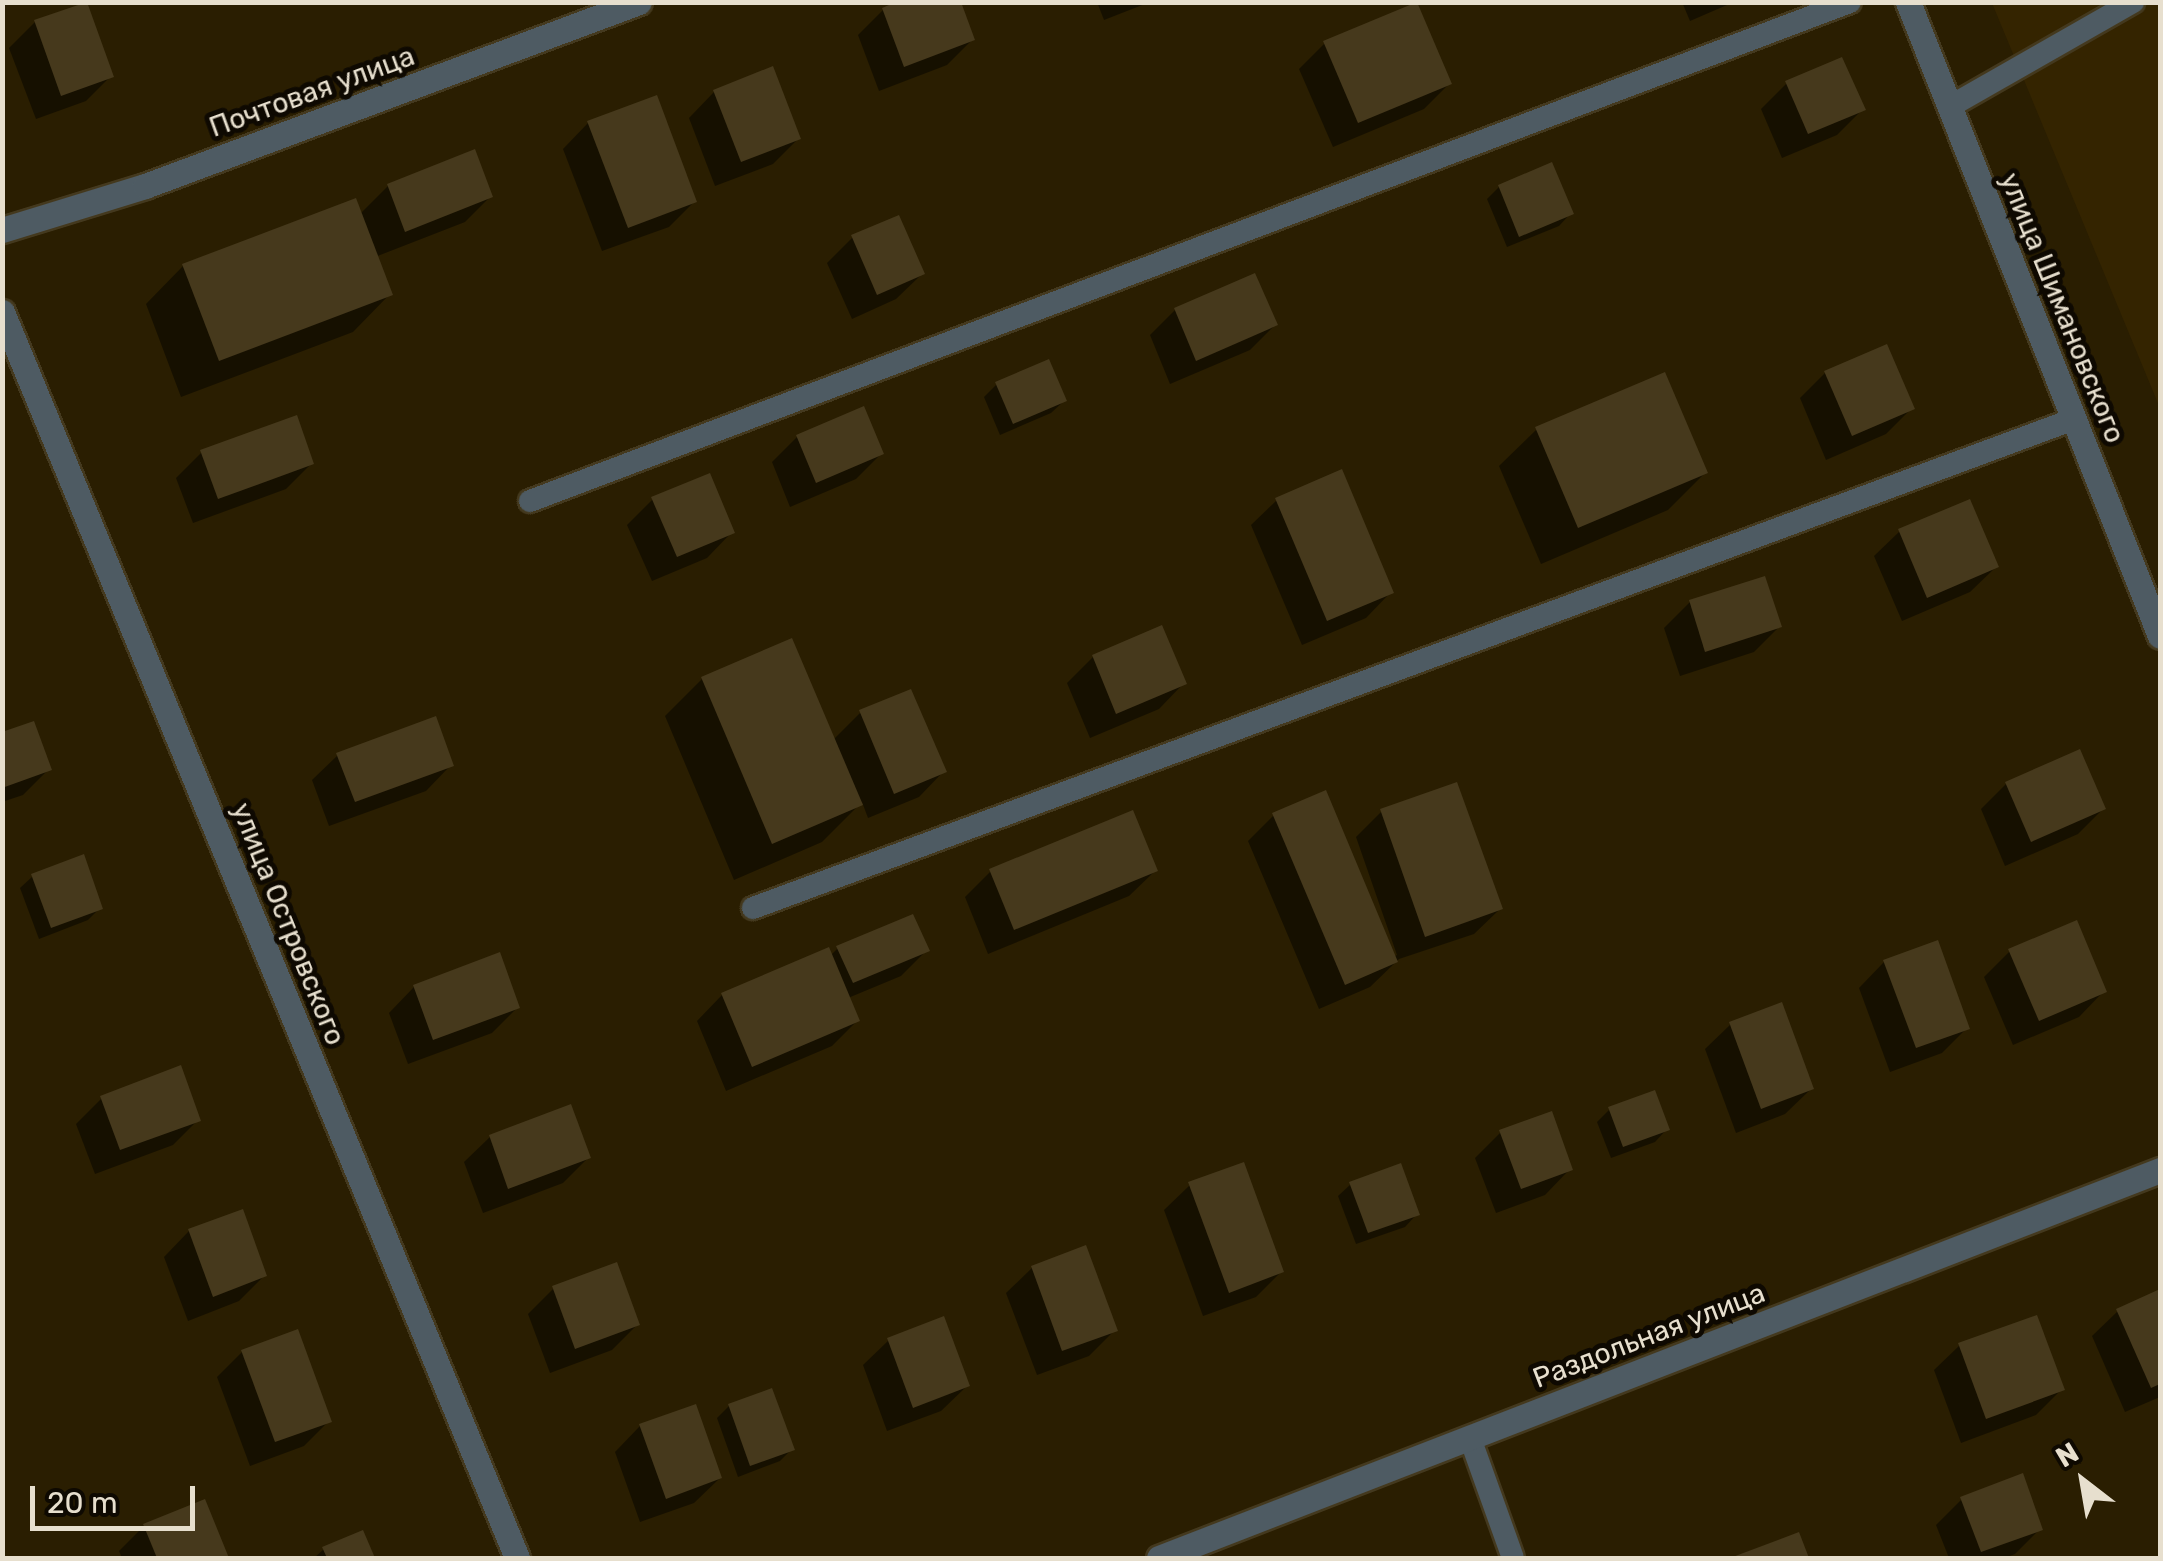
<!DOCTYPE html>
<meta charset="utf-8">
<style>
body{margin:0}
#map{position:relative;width:2163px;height:1561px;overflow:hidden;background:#2a1e01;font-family:Rubik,sans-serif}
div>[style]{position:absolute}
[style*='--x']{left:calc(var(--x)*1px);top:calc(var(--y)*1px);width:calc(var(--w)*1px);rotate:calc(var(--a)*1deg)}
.built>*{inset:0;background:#342400}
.shadow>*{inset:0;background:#0007}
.building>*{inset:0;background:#46391c}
.roads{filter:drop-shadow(2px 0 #44391e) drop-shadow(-2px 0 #44391e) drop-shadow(0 2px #44391e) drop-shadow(0 -2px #44391e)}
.service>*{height:22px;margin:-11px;padding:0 11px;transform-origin:11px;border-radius:11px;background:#4e5b63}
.minor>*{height:25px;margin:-12.5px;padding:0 12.5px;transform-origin:12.5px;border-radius:12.5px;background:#4e5b63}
.tertiary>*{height:25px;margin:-12.5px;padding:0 12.5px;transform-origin:12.5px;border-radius:12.5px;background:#4e5b63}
span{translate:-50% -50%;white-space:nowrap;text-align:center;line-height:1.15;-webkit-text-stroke:10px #0e0901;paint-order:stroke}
.street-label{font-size:28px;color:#e7dfce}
.frame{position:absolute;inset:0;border:5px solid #e7dfce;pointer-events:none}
.north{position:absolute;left:2033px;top:1431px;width:100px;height:100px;-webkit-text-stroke:8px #0e0901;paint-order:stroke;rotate:329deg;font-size:28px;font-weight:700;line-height:40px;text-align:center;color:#e7dfce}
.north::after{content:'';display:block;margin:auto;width:35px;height:45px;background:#e7dfce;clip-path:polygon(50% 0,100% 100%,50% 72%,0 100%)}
.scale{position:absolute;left:30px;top:1486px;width:165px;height:45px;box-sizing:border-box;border:5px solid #e7dfce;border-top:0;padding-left:12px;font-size:30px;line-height:35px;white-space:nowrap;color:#e7dfce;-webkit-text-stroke:8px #0e0901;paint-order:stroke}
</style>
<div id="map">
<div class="built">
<i style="clip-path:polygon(1992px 3px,2160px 3px,2160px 408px)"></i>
</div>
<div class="shadow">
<i style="clip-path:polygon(1097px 2px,1150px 2px,1104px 20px)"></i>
<i style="clip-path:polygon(1682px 2px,1734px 2px,1690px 21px)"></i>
<i style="clip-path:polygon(883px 10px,972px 40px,947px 65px,879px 91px,858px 35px)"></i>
<i style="clip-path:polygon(35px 22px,111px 76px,86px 101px,36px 119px,9px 48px)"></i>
<i style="clip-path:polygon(1325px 43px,1449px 84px,1424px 109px,1333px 147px,1299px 69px)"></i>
<i style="clip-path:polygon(1787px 83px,1863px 109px,1837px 135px,1782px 158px,1761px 109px)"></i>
<i style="clip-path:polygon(714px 92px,798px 139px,773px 164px,715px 186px,689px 118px)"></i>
<i style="clip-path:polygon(588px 123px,695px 201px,669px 227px,602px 251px,563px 149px)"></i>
<i style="clip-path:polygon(388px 186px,490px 197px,465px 222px,375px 257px,390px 294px,353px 332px,181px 397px,146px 304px,183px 266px,359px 215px)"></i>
<i style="clip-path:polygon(1499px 187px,1571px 213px,1559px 226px,1507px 247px,1487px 199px)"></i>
<i style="clip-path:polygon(853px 237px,922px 274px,896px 299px,852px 319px,827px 263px)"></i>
<i style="clip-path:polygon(1175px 310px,1275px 325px,1250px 350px,1170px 384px,1150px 335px)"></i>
<i style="clip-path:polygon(1825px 373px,1912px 408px,1886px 434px,1826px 460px,1800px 398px)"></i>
<i style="clip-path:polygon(997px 384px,1064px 401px,1051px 413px,1000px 435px,984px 397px)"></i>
<i style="clip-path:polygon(1537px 429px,1705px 473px,1668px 510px,1541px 564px,1499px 466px)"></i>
<i style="clip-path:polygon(797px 437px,881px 454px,856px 479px,790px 507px,772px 462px)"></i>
<i style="clip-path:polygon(202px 452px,312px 463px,286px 489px,193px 523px,176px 478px)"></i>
<i style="clip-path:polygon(653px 499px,732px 532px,707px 558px,652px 581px,627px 525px)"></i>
<i style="clip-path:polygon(1277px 500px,1391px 592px,1366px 618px,1302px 645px,1251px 525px)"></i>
<i style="clip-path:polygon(1900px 531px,1996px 567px,1970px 592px,1902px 621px,1874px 556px)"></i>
<i style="clip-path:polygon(1690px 602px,1779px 627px,1754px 652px,1680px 676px,1664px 628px)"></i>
<i style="clip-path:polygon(1093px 657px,1184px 683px,1159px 709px,1090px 738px,1067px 683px)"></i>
<i style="clip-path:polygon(702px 679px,832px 741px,860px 713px,944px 771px,919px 797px,868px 818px,862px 802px,822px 842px,734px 880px,665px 716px)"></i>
<i style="clip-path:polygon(2px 735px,49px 769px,23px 795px,2px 802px)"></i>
<i style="clip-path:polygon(338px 755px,451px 765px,426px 791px,329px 826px,312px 780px)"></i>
<i style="clip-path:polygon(2006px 784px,2103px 809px,2078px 834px,2005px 866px,1981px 809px)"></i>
<i style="clip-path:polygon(1381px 812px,1500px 909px,1474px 934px,1399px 959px,1370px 987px,1319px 1009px,1248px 841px,1274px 815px,1393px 957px,1397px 955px,1356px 837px)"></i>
<i style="clip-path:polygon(991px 871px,1155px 871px,1129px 896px,988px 954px,965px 897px)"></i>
<i style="clip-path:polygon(33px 876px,100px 908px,88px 920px,39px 939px,20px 888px)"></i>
<i style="clip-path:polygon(838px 948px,927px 950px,901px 976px,848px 998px,858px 1020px,832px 1046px,726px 1091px,697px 1021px,722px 995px,830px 956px)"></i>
<i style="clip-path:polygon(2010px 951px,2104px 991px,2079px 1017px,2013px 1045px,1984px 977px)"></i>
<i style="clip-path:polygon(1884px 962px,1967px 1028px,1942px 1053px,1890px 1072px,1859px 988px)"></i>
<i style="clip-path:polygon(414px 987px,518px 1007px,492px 1033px,408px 1064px,389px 1013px)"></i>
<i style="clip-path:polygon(1731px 1024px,1811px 1089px,1785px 1114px,1736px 1133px,1705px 1049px)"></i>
<i style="clip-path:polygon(102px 1098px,198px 1120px,173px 1145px,95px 1174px,76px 1124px)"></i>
<i style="clip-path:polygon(1610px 1109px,1667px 1129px,1655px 1142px,1611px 1158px,1597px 1122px)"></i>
<i style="clip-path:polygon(1501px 1132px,1570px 1169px,1545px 1195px,1496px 1213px,1475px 1158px)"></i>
<i style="clip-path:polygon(490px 1137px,588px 1158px,563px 1183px,483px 1213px,464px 1162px)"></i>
<i style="clip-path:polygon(1351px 1184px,1417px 1214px,1405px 1227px,1356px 1244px,1338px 1196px)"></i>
<i style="clip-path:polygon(1190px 1185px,1281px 1272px,1256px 1297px,1203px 1316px,1164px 1210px)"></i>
<i style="clip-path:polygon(189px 1231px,265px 1275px,239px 1301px,188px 1321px,164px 1257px)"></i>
<i style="clip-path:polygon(1032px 1268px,1115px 1330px,1089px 1356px,1037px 1375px,1006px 1293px)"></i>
<i style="clip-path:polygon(554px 1288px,637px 1325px,612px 1350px,550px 1373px,528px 1314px)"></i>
<i style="clip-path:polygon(2160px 1291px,2160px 1397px,2125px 1412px,2092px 1336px,2118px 1311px)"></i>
<i style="clip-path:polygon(889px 1340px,967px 1386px,941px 1411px,887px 1431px,863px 1365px)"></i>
<i style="clip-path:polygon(1960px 1345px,2062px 1389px,2036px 1415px,1961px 1443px,1934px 1370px)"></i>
<i style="clip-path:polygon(242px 1352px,329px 1421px,304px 1446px,250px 1466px,217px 1377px)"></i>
<i style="clip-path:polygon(729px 1406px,792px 1449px,780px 1461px,738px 1477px,717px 1418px)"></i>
<i style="clip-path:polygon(640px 1426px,720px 1478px,694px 1503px,640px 1522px,615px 1452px)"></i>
<i style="clip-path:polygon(1962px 1499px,2040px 1529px,2015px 1554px,2004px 1558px,1949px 1558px,1936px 1525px)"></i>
<i style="clip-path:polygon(204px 1502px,227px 1558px,122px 1558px,119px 1551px,144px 1526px)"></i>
<i style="clip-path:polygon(362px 1533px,373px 1558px,314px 1558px,324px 1549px)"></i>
</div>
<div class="building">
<i style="clip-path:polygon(87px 2px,114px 77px,61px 96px,34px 20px)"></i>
<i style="clip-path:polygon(896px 2px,961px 2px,975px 40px,904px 67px,882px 8px)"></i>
<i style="clip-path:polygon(1417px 2px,1452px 84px,1358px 123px,1323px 41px)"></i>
<i style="clip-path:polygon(1842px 57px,1866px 110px,1808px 134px,1785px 81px)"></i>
<i style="clip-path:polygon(773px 66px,801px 139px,741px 162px,713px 90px)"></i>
<i style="clip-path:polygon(657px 95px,697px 202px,628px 228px,587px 121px)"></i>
<i style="clip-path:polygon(475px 149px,493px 197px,405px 232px,387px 184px)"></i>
<i style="clip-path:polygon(1552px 162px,1574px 214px,1519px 237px,1498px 185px)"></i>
<i style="clip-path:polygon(356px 198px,393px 295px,219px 361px,182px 264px)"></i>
<i style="clip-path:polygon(899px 215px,925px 274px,877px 295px,851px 235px)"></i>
<i style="clip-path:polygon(1255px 273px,1278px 325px,1196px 361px,1174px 308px)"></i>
<i style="clip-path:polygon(1887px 344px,1915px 409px,1852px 436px,1824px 371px)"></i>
<i style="clip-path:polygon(1049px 359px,1067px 401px,1013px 424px,995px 382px)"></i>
<i style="clip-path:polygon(1665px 372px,1708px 473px,1578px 528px,1535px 427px)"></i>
<i style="clip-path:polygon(864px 406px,884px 454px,816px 483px,796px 435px)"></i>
<i style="clip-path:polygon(297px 415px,314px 464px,218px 499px,200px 450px)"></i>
<i style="clip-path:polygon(1342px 469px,1394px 593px,1327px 621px,1275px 498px)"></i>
<i style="clip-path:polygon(710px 473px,735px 533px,677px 557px,651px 497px)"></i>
<i style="clip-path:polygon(1970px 499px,1999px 567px,1927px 598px,1898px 529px)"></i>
<i style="clip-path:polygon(1765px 576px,1782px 627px,1705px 652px,1689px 600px)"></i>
<i style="clip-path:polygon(1162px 625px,1187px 684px,1116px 714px,1092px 655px)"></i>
<i style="clip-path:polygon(792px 638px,863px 805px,772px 844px,701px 677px)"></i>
<i style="clip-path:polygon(911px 689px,947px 772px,894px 794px,859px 710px)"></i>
<i style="clip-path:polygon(436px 716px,454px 766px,355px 802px,336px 753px)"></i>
<i style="clip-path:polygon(34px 721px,52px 770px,2px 788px,2px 732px)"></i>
<i style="clip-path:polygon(2080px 749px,2106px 809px,2031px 842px,2005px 782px)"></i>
<i style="clip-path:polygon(1457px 782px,1503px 909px,1425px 937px,1380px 809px)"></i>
<i style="clip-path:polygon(1326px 790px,1398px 962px,1345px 985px,1272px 813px)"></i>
<i style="clip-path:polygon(1133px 810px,1158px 871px,1014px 930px,989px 869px)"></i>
<i style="clip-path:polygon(84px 854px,103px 909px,51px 928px,31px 874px)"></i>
<i style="clip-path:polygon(913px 914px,930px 951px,853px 983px,836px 946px)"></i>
<i style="clip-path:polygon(2077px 920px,2107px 992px,2039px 1021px,2008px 949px)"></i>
<i style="clip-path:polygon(1938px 940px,1970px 1029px,1916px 1048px,1883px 960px)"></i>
<i style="clip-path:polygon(829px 947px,860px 1021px,752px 1067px,721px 993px)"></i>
<i style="clip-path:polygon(500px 952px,520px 1008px,433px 1040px,413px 985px)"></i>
<i style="clip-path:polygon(1782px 1002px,1814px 1089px,1761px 1109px,1729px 1022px)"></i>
<i style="clip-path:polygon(181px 1065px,201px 1121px,120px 1150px,100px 1096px)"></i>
<i style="clip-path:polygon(1655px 1090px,1670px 1130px,1623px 1147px,1608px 1107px)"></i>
<i style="clip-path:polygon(571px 1104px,591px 1158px,508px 1189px,489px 1135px)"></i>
<i style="clip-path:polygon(1552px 1111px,1573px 1170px,1521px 1189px,1499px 1130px)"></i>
<i style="clip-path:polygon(1244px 1162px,1284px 1272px,1229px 1293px,1188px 1182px)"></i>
<i style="clip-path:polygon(1401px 1163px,1420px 1215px,1368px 1233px,1349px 1182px)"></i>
<i style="clip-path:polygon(243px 1209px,267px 1276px,213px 1297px,188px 1229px)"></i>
<i style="clip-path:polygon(1086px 1245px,1118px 1331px,1062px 1351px,1031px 1266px)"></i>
<i style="clip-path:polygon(617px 1262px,640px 1325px,575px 1349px,552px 1286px)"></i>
<i style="clip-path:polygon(2160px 1289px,2160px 1384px,2151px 1388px,2116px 1309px)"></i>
<i style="clip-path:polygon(2037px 1315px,2065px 1390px,1986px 1419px,1958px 1343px)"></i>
<i style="clip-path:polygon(944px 1316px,970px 1386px,913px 1408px,887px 1338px)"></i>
<i style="clip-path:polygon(298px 1329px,332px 1422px,275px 1442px,241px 1350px)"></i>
<i style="clip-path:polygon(772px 1388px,795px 1450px,750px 1466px,728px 1404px)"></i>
<i style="clip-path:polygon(696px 1404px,722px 1478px,666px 1499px,639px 1424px)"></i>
<i style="clip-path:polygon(2023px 1473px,2043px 1530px,1981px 1552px,1960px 1497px)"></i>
<i style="clip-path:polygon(205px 1499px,229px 1558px,157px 1558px,143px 1524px)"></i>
<i style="clip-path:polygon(363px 1530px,375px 1558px,327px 1558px,322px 1547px)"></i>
<i style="clip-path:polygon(1799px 1532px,1809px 1558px,1730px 1558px)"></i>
</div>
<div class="roads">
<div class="service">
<i style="--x:1949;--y:107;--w:212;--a:-29.7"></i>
<i style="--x:530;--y:501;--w:1411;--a:-20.71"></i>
<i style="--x:753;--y:908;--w:1409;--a:-20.31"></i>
<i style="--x:1470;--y:1438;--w:127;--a:70.3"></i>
</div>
<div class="minor">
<i style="--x:2;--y:230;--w:150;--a:-17.1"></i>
<i style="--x:145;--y:186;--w:527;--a:-20.43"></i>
<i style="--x:1159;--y:1558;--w:1074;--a:-21.19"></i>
</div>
<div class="tertiary">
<i style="--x:1908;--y:2;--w:682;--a:68.32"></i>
<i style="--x:2;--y:312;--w:1348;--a:67.54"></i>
</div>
</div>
<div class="street-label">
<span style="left:312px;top:92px;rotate:-20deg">Почтовая улица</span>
<span style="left:2062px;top:308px;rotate:68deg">улица Шимановского</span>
<span style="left:288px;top:924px;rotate:68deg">улица Островского</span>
<span style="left:1649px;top:1336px;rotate:-21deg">Раздольная улица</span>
</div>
<div class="frame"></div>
<div class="north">N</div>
<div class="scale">20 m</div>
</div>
